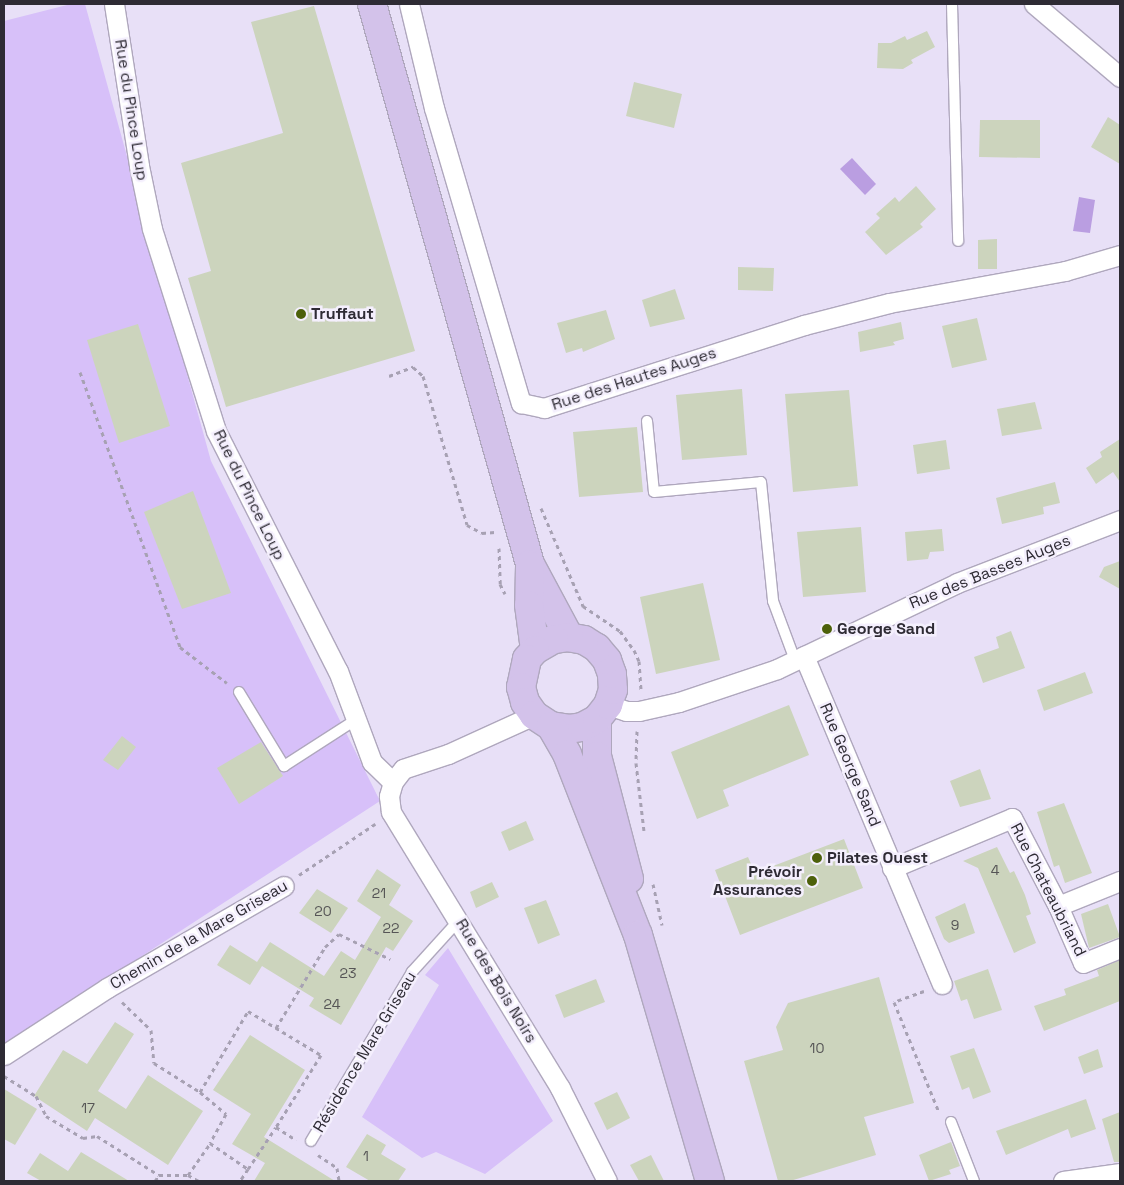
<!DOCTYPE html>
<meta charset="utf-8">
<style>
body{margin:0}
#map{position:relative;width:1124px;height:1185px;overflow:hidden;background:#e8e0f7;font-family:"Space Grotesk",sans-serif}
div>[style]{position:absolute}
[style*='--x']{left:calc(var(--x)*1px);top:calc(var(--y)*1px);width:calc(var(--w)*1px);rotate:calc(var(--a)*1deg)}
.green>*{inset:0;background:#d7c0f9}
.water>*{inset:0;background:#ba9ee1}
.building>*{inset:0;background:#ccd4bd}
.path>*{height:3px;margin-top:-1.5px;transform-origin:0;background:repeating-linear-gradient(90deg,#a7a1b3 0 4px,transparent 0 8px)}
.roads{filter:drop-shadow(1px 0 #afa7bd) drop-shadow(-1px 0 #afa7bd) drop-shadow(0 1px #afa7bd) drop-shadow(0 -1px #afa7bd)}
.lane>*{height:10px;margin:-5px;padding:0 5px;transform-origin:5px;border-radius:5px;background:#fff}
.street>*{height:19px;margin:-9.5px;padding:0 9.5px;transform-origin:9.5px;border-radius:9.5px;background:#fff}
.primary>*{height:28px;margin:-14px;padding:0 14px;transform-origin:14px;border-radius:14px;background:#d3c2ea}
.dots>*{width:14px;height:14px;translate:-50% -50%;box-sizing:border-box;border:2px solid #f4effd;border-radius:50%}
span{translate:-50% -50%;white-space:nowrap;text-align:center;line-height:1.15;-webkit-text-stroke:5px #f4effd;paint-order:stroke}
.number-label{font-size:14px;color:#565556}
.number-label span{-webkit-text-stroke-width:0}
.street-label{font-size:16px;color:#2e2b34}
.poi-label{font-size:16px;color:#2e2b34;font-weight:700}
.left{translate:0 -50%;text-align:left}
.right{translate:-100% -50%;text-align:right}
.frame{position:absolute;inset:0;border:5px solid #2e2b34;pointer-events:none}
</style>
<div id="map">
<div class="green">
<i style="clip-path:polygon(71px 4px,85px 4px,211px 461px,380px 801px,4px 1046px,4px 21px)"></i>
<i style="clip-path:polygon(448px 948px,553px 1121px,485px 1174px,436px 1152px,422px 1158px,362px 1117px,439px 985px,425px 975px)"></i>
</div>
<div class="water">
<i style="clip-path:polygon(852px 158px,876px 184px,865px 195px,840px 169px)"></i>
<i style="clip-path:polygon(1079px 197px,1095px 200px,1090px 233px,1073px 231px)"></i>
</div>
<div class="building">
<i style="clip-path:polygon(314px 6px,415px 351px,226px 407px,188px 278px,211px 271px,181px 163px,283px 133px,251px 22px)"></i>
<i style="clip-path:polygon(927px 31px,935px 47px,911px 60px,913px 63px,903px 69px,877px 68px,878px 43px,891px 43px,905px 36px,907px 40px)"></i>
<i style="clip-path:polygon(634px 82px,682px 94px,674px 128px,626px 116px)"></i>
<i style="clip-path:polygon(1108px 117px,1120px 125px,1120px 164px,1091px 147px)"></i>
<i style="clip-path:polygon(980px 120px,1040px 120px,1040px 158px,979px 157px)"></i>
<i style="clip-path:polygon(916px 186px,936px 209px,920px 224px,923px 227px,886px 255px,865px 232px,880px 218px,876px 214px,895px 197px,899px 202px)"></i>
<i style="clip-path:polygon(997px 239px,997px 269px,978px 269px,978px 240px)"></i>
<i style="clip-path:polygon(738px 267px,774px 268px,773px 291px,738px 290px)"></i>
<i style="clip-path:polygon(675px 289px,685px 319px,650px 327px,642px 300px)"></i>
<i style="clip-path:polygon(606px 310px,615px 339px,583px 352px,582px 348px,566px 353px,557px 323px)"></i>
<i style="clip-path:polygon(977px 318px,987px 360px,952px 368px,942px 326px)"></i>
<i style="clip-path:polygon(901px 322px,904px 339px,893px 342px,895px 345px,860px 352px,858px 332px)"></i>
<i style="clip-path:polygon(138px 324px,170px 426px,119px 443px,87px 340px)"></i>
<i style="clip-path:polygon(742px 389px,747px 455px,682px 460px,676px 395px)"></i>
<i style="clip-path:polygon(849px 390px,858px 486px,793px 492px,785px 394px)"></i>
<i style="clip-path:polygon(1035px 402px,1042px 429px,1002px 436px,997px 409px)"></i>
<i style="clip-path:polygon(637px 427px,643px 492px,579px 497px,573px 432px)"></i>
<i style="clip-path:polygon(1120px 439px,1120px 482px,1113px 472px,1096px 484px,1086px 468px,1102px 457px,1100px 452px)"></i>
<i style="clip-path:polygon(946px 440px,950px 469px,917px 474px,913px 445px)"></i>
<i style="clip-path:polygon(1055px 482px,1060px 503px,1043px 507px,1044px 514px,1002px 524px,996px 498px)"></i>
<i style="clip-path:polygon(193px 491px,231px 593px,182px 609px,144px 512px)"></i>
<i style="clip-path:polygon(861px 527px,866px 592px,803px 597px,797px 532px)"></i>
<i style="clip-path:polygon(942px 529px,944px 551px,930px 552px,928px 559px,907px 561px,905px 532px)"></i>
<i style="clip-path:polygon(1120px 561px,1120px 589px,1099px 577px,1104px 567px)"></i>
<i style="clip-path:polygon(703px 583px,720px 660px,656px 674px,640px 597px)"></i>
<i style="clip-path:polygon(1011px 631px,1025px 668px,983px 683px,974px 657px,999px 648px,996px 637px)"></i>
<i style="clip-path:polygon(1085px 672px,1093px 693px,1044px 711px,1037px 690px)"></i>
<i style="clip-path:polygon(789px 705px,809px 755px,723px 790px,729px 806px,697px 819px,671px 752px)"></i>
<i style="clip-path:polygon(122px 736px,136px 747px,118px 770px,103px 760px)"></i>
<i style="clip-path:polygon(261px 742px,283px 776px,239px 804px,217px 768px)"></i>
<i style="clip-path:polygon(980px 769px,991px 799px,960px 807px,950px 781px)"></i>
<i style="clip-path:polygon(1064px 803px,1092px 873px,1065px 883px,1059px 865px,1054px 867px,1037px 812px)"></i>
<i style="clip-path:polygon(526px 821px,534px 840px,509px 851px,501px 832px)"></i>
<i style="clip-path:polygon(844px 839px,863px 888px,740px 935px,715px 870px,748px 857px,755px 873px)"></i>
<i style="clip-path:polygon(997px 847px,1010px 873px,1014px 871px,1025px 895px,1031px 914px,1026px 916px,1036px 943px,1014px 953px,978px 868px,963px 861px)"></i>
<i style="clip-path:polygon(377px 869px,401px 885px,389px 905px,413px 921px,393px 951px,386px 947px,341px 1025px,309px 1006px,314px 998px,262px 966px,250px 985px,217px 965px,230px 945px,257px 962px,270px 942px,324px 976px,341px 951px,355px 960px,381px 917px,357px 901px)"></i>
<i style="clip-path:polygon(492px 882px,499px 897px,476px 908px,470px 892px)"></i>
<i style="clip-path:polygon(317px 889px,348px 908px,331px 933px,299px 913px)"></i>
<i style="clip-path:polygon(546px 900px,560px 935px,538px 944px,524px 908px)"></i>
<i style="clip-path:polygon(965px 903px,975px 933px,949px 943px,944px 939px,935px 917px)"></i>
<i style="clip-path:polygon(1108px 904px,1120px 937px,1089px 948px,1081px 914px)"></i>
<i style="clip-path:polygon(1120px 960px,1120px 1001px,1044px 1031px,1034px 1006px,1066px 995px,1064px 989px,1099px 976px,1097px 970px)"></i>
<i style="clip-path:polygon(988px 969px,1002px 1010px,974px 1019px,967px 999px,961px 1001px,954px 981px)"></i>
<i style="clip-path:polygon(879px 977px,914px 1103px,864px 1117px,876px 1155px,790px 1181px,778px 1181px,744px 1061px,783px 1050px,776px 1027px,788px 1003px)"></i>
<i style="clip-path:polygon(596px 979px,605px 1002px,564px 1018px,555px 995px)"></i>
<i style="clip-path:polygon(115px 1022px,134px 1034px,98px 1091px,126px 1109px,148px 1075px,203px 1111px,168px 1165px,95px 1118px,87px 1131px,34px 1096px,63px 1050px,87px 1064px)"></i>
<i style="clip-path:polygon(250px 1035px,305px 1070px,264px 1137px,335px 1181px,254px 1181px,265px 1163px,232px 1144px,251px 1114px,213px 1090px)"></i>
<i style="clip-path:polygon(974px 1048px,991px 1092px,973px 1099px,969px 1087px,962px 1090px,950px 1056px)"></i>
<i style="clip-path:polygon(1098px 1049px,1103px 1067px,1084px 1074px,1078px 1057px)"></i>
<i style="clip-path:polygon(4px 1089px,37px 1109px,15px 1145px,4px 1139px)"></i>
<i style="clip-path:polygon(617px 1092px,630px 1118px,607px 1130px,594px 1103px)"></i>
<i style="clip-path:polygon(1086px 1099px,1096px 1129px,1071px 1138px,1068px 1129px,1006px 1155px,996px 1131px)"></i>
<i style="clip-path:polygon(1120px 1112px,1120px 1162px,1114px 1162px,1102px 1119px)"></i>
<i style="clip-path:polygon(367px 1134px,386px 1145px,381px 1154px,406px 1169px,398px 1181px,370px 1181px,346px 1167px)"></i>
<i style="clip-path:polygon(951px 1142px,960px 1166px,949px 1170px,951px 1174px,929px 1181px,919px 1155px)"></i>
<i style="clip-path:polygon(81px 1152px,129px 1181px,41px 1181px,27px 1173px,40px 1153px,68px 1171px)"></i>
<i style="clip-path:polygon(651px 1155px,664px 1181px,639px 1181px,630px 1165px)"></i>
</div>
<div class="path">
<i style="--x:80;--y:372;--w:293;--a:70"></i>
<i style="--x:180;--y:647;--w:59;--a:37.5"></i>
<i style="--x:389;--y:376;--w:26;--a:-21"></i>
<i style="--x:413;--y:367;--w:13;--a:42"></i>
<i style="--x:423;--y:376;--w:155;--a:73.5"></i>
<i style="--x:467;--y:525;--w:17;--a:28"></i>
<i style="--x:482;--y:533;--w:13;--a:-4"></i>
<i style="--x:541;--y:508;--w:107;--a:66.8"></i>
<i style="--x:583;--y:606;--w:45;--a:34"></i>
<i style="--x:620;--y:631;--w:24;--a:54"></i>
<i style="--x:634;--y:650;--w:12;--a:66"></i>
<i style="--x:639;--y:661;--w:31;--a:86"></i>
<i style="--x:499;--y:548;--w:36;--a:88"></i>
<i style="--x:500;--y:584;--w:11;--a:63"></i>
<i style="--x:637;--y:731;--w:32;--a:92"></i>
<i style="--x:636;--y:763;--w:68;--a:83.3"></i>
<i style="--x:299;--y:875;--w:92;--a:-33.9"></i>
<i style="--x:653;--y:884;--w:42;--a:77.6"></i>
<i style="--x:924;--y:991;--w:32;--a:160"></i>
<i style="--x:894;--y:1002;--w:119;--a:67.8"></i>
<i style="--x:122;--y:1002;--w:40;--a:44"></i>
<i style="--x:151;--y:1030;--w:33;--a:85"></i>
<i style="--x:154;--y:1063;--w:54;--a:32.2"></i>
<i style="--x:200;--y:1092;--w:94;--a:-59.3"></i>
<i style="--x:248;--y:1011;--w:85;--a:31.1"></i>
<i style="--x:321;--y:1055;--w:85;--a:122"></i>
<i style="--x:276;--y:1127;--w:24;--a:33"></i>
<i style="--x:276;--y:1028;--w:95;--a:-58.8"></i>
<i style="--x:325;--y:947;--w:19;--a:-43"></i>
<i style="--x:339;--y:934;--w:57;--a:26.1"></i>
<i style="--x:4;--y:1076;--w:38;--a:32"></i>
<i style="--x:36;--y:1096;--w:22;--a:63"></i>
<i style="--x:46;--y:1116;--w:43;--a:30.7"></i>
<i style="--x:83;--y:1138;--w:14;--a:-8"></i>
<i style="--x:97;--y:1136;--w:73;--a:32.2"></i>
<i style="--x:200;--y:1092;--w:34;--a:40"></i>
<i style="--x:226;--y:1114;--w:33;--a:119"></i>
<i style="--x:210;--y:1143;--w:46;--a:34.4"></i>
<i style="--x:248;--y:1169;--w:14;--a:124"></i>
<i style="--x:318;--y:1155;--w:23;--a:34"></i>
<i style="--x:337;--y:1168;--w:13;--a:81"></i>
<i style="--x:248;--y:1169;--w:50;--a:-56.3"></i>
<i style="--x:188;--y:1175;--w:39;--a:-55"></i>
<i style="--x:155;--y:1181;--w:7;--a:-56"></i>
<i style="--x:159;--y:1175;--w:29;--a:0"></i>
<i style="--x:188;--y:1175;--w:13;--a:29"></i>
</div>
<div class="roads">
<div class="lane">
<i style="--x:952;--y:4;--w:237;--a:88.5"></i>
<i style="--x:647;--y:421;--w:71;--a:84.4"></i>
<i style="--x:654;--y:492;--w:107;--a:-5.3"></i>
<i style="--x:761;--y:482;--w:120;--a:84.2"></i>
<i style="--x:773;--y:601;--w:63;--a:69.6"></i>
<i style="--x:239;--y:692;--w:87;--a:58.7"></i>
<i style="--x:284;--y:766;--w:87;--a:-32.8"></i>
<i style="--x:951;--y:1122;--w:63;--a:68.7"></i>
<i style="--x:311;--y:1141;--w:197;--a:-59.1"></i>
<i style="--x:412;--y:972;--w:72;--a:-47.8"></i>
</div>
<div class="street">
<i style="--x:114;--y:4;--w:164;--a:81.2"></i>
<i style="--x:139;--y:166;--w:64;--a:78.3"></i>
<i style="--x:152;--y:229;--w:212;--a:72.4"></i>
<i style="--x:216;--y:431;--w:269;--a:63.1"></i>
<i style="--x:338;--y:671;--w:97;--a:69.5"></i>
<i style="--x:372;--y:762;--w:29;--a:44"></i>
<i style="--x:409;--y:4;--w:107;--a:76.5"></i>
<i style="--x:434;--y:108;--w:308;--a:73.6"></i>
<i style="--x:521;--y:403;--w:24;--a:12"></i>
<i style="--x:544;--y:408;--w:273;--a:-17.7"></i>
<i style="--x:804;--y:325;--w:88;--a:-14.5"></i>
<i style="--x:889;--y:303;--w:179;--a:-10.3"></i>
<i style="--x:1065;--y:271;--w:57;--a:-16.2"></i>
<i style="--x:1034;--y:4;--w:113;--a:40.3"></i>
<i style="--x:804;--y:656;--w:356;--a:67.2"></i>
<i style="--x:608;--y:705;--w:19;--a:18"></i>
<i style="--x:626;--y:711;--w:13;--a:0"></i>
<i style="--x:639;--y:711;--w:41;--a:-12.7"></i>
<i style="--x:679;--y:702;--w:103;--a:-18.6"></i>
<i style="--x:777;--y:669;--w:199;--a:-25.5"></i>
<i style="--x:957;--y:583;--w:175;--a:-21.1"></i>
<i style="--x:534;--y:715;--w:94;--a:155.6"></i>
<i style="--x:448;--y:754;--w:47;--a:161.6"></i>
<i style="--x:403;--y:769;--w:16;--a:128"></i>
<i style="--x:393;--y:782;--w:15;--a:106"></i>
<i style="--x:389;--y:796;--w:16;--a:83"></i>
<i style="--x:391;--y:812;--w:324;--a:58.5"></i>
<i style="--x:560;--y:1088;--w:104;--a:63.2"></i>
<i style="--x:892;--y:868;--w:130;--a:-22.6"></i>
<i style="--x:1012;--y:818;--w:99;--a:62.4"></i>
<i style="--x:1058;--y:906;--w:62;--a:66.3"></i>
<i style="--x:1083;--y:963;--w:40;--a:-22"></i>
<i style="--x:1058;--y:906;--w:67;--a:-22"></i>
<i style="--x:4;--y:1055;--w:123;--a:-33"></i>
<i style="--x:107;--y:988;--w:204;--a:-30"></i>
<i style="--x:1063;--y:1181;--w:58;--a:-8"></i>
</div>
<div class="primary">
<i style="--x:372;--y:4;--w:582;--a:74.24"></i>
<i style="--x:530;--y:564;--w:83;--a:61.9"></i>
<i style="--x:530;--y:566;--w:39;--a:91"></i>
<i style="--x:529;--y:605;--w:45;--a:82.4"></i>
<i style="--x:597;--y:719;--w:37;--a:90"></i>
<i style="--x:597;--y:756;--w:127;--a:75.4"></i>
<i style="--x:551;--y:726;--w:18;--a:9"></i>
<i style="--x:569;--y:729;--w:13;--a:-9"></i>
<i style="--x:582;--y:727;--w:17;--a:-28"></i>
<i style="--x:597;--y:719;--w:18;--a:-52"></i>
<i style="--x:608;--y:705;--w:16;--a:-72"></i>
<i style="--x:613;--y:690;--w:16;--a:-94"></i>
<i style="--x:612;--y:674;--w:15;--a:-110"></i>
<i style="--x:607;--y:660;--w:16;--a:-130"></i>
<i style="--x:597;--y:648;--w:15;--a:-148"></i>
<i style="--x:584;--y:640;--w:15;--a:-169"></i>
<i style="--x:569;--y:637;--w:15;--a:172"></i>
<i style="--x:554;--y:639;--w:22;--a:150"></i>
<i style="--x:535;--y:650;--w:12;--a:132"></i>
<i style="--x:527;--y:659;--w:29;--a:102"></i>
<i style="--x:521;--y:687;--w:16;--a:75"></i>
<i style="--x:525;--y:702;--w:16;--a:55"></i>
<i style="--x:534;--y:715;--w:20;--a:33"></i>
<i style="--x:551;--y:726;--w:32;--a:60"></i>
<i style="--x:567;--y:754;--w:194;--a:68.6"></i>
<i style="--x:638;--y:935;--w:256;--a:73.7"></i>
</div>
</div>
<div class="dots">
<i style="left:301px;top:314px;background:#4d610b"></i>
<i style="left:827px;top:629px;background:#4d610b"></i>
<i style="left:817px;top:858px;background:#4d610b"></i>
<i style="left:812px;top:881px;background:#4d610b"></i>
</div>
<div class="number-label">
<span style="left:995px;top:870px">4</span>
<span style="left:379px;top:893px">21</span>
<span style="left:323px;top:911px">20</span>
<span style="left:955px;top:925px">9</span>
<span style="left:391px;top:928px">22</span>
<span style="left:348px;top:973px">23</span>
<span style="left:332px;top:1004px">24</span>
<span style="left:817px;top:1048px">10</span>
<span style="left:88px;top:1108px">17</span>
<span style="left:366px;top:1156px">1</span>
</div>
<div class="street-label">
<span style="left:131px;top:110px;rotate:81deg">Rue du Pince Loup</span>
<span style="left:634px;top:379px;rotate:-18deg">Rue des Hautes Auges</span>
<span style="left:249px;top:495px;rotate:64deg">Rue du Pince Loup</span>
<span style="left:990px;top:572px;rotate:-22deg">Rue des Basses Auges</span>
<span style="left:850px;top:765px;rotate:67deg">Rue George Sand</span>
<span style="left:1048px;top:890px;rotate:63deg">Rue Chateaubriand</span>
<span style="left:199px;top:935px;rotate:-30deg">Chemin de la Mare Griseau</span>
<span style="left:496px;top:981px;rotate:59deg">Rue des Bois Noirs</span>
<span style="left:365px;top:1052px;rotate:-59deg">Résidence Mare Griseau</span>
</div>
<div class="poi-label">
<span class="left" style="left:311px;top:314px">Truffaut</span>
<span class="left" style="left:837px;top:629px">George Sand</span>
<span class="left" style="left:827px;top:858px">Pilates Ouest</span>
<span class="right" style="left:802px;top:881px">Prévoir<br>Assurances</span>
</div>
<div class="frame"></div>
</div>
